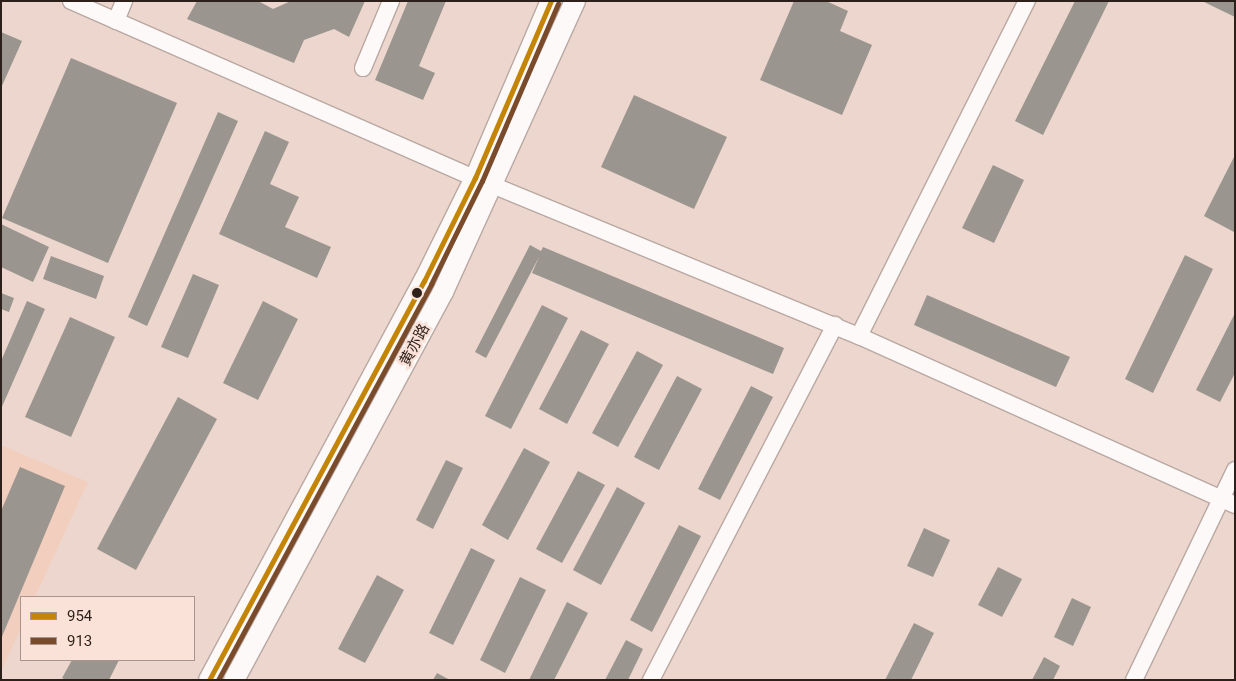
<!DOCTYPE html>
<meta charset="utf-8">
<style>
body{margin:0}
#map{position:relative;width:1236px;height:681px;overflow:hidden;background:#ecd6cd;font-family:Roboto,"Noto Sans SC",sans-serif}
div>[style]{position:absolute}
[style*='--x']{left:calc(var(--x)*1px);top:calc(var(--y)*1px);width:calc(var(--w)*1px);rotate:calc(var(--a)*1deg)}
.built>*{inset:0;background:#f2cebf}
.building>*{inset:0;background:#9a968f}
.roads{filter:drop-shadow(1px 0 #b9a8a2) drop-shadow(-1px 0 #b9a8a2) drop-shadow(0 1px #b9a8a2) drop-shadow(0 -1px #b9a8a2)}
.minor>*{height:16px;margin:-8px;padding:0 8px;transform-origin:8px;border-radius:8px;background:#fcf9f8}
.major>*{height:20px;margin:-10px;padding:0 10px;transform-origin:10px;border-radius:10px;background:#fcf9f8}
.bus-1>*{height:5px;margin:-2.5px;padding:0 2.5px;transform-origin:2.5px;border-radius:2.5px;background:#c48406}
.bus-2>*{height:5px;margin:-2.5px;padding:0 2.5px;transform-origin:2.5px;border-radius:2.5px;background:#7a4b2a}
.dots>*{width:14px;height:14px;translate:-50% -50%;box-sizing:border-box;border:2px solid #fae2d8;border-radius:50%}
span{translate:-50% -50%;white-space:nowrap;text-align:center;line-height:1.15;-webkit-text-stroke:5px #fae2d8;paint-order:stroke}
.street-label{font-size:15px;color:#2d1f19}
.frame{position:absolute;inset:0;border:2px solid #2d1f19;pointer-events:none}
.legend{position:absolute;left:20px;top:596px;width:175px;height:65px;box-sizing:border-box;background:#fae2d8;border:1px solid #a8948c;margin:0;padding:6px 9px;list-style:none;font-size:15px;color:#2d1f19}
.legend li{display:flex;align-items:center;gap:10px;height:25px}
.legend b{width:25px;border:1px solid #a8948c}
</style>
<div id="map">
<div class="built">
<i style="clip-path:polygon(1px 445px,88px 482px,35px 597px,21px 597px,21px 628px,1px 671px)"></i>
</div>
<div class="building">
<i style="clip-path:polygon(197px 1px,258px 1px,273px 9px,291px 1px,365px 1px,349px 37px,334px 29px,304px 40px,294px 63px,187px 19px)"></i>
<i style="clip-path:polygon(408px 1px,446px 1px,419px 66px,435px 73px,423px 100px,375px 80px)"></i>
<i style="clip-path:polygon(794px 1px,826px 1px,848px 11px,840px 31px,872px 45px,842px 115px,760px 80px)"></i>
<i style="clip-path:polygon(1075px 1px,1109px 1px,1043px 135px,1015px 121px)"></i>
<i style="clip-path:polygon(1202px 1px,1235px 1px,1235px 17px)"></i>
<i style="clip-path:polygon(1px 32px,22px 41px,1px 88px)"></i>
<i style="clip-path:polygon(71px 58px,177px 103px,108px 263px,2px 218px)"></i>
<i style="clip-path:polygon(634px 95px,727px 137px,694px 209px,601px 167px)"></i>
<i style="clip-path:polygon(218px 112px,238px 121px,147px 326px,128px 317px)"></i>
<i style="clip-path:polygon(265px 131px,289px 142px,270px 184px,299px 197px,285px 227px,331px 247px,317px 278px,219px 234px)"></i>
<i style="clip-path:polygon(1235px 155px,1235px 230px,1234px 232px,1204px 216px)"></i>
<i style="clip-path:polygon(993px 165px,1024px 180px,994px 243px,962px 228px)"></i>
<i style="clip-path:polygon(1px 224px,49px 247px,33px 282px,1px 267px)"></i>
<i style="clip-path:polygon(530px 245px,541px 251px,543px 247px,784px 348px,773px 374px,532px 273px,539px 257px,486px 358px,475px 352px)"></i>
<i style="clip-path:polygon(1185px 255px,1213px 269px,1153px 393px,1125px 379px)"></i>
<i style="clip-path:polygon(51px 256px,104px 276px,96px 299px,43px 279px)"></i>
<i style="clip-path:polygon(193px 274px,219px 285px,188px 358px,161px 347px)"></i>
<i style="clip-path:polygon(1px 293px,14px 298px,9px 312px,1px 309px)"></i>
<i style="clip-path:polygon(927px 295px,1070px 357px,1056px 387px,914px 325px)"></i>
<i style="clip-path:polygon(27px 301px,45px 309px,1px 409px,1px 361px)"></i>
<i style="clip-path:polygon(263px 301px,298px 319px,258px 400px,223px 383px)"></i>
<i style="clip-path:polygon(542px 305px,568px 318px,511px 429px,485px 416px)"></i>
<i style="clip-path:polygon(1235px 313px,1235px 373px,1220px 402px,1196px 390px)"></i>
<i style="clip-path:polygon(70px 317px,115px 337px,71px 437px,25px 417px)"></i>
<i style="clip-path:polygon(581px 330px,609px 344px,567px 424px,539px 409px)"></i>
<i style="clip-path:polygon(637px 351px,663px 365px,618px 447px,592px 433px)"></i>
<i style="clip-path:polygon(677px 376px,702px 389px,659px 470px,634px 457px)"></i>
<i style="clip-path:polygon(751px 386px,773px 397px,720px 500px,698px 489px)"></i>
<i style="clip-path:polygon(178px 397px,217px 419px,136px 570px,97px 549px)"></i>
<i style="clip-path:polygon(524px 448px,550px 462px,508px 540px,482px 525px)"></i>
<i style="clip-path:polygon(446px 460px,463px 468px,433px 529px,416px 520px)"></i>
<i style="clip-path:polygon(20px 467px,65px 486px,1px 639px,1px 511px)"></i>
<i style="clip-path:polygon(578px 471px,605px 485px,562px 563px,536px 549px)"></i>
<i style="clip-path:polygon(617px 487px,645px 503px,601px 585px,573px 570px)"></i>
<i style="clip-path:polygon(679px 525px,701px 536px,652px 632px,630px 620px)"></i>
<i style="clip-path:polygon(924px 528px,950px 540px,933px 577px,907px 566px)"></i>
<i style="clip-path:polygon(471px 548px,495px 560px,453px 645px,429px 633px)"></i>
<i style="clip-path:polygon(998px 567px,1022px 579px,1002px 617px,978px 605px)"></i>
<i style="clip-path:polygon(377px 575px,404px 590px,365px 663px,338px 649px)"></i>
<i style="clip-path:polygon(520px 577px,546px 590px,505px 673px,480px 660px)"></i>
<i style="clip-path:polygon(1072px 598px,1091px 607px,1073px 646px,1054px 637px)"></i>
<i style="clip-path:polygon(567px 602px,588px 613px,554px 680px,529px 680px)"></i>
<i style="clip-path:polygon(914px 623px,934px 633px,911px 680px,885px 680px)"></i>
<i style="clip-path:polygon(626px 640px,643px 649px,628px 680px,605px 680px)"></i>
<i style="clip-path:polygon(1044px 657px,1060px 666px,1053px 680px,1032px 680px)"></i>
<i style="clip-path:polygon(72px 660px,119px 660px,109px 680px,66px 680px,62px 678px)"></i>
<i style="clip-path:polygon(437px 673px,450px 680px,433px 680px)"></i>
</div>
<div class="roads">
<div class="minor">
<i style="--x:71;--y:1;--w:441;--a:23.7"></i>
<i style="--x:475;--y:178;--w:415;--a:22.4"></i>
<i style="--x:859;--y:336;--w:412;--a:24.2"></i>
<i style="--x:116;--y:21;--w:22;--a:-68"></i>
<i style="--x:363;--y:68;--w:73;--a:-67.3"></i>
<i style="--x:859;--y:336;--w:375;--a:-63.4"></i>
<i style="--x:651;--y:680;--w:400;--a:-62.6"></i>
<i style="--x:1134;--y:680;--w:233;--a:-64.3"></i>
</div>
<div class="major">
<i style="--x:209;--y:680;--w:453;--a:-61.7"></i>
<i style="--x:424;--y:281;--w:115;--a:-63.7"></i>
<i style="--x:475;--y:178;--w:193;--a:-66.8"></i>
<i style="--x:234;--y:680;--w:441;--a:-61.7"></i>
<i style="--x:443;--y:292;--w:320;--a:-65.6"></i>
</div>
</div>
<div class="bus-1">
<i style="--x:209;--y:680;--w:453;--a:-61.7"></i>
<i style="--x:424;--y:281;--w:115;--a:-63.7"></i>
<i style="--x:475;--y:178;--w:193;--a:-66.8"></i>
</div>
<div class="bus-2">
<i style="--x:218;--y:680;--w:450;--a:-61.7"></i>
<i style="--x:431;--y:284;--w:115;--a:-63.7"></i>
<i style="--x:482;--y:181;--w:193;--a:-66.8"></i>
</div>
<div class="dots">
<i style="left:417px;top:293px;background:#2d1f19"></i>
</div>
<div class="street-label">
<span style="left:415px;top:345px;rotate:-62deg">黄亦路</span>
</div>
<div class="frame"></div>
<ul class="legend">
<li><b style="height:6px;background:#c48406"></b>954</li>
<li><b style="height:6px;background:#7a4b2a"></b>913</li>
</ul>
</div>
